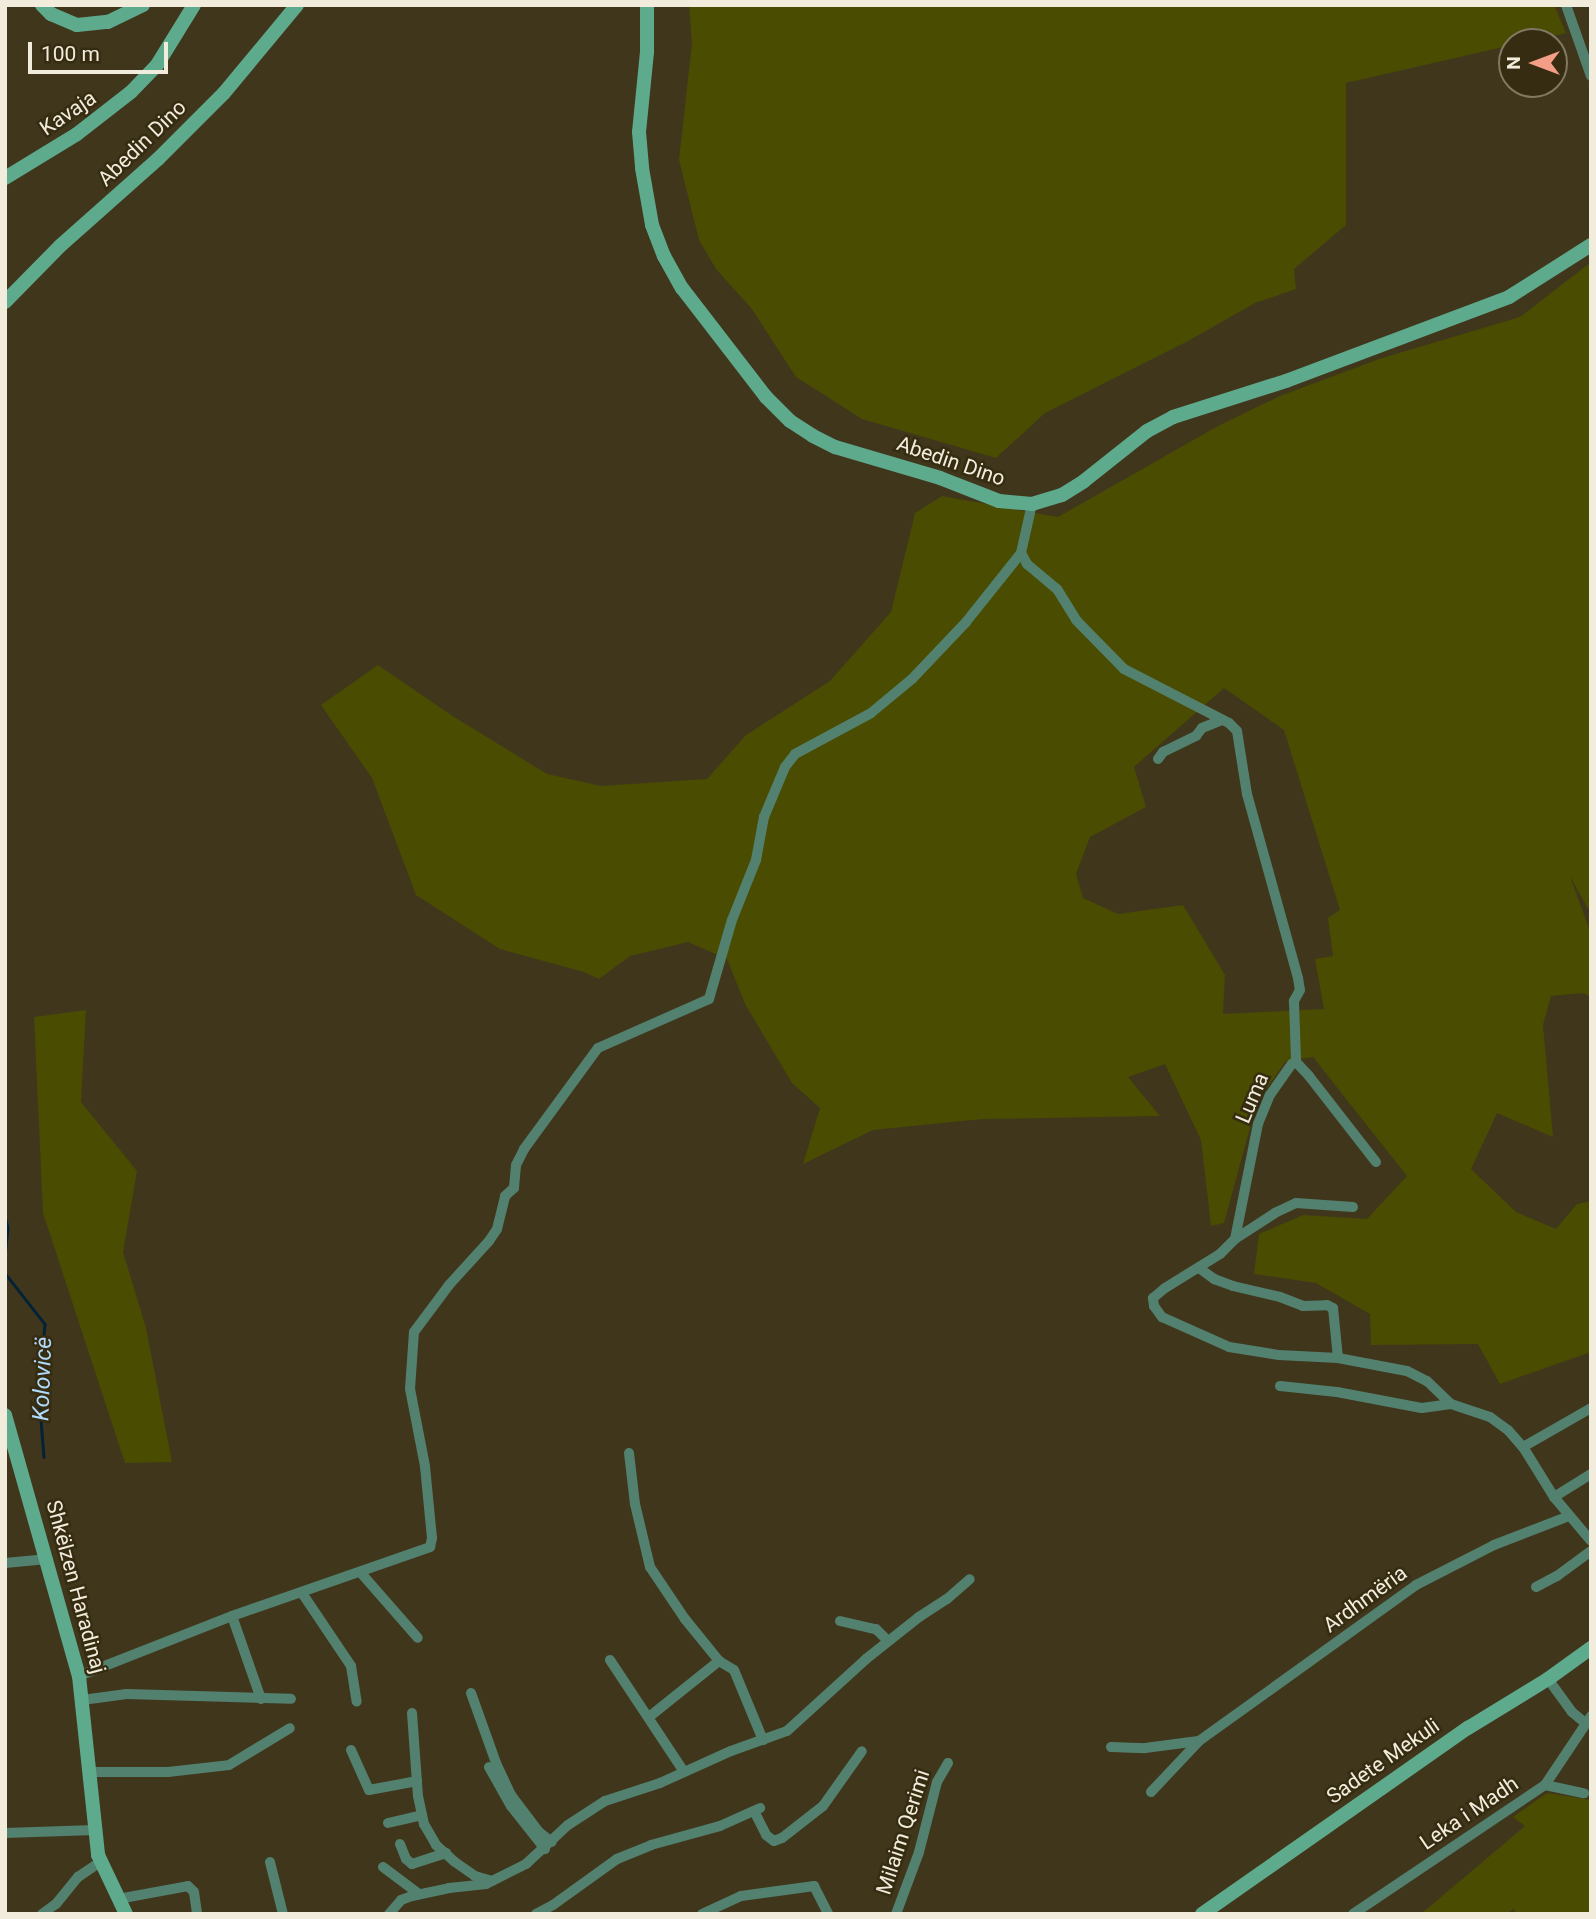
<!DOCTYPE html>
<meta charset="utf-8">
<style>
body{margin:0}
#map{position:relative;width:1596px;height:1919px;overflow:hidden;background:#40361c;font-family:Roboto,sans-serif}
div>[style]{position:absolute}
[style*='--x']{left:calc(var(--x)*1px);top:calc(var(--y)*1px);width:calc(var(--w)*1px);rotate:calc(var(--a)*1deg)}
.green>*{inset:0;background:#4a4c01}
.stream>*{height:2.5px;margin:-1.25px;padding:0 1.25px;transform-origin:1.25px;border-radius:1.25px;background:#042236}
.street>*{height:10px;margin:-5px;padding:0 5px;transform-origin:5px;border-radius:5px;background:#53816f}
.secondary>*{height:14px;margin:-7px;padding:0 7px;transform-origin:7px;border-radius:7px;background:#5eaa8d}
span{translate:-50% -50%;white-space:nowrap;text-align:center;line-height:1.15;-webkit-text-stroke:5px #362c11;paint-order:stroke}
.street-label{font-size:21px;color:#f1ecdc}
.water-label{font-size:23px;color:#b1dbfc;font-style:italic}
.frame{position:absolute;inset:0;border:7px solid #f1ecdc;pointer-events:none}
.north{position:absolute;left:1498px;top:28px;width:70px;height:70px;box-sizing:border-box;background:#362c11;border:2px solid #817962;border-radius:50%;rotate:270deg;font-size:19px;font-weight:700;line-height:28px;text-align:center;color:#f1ecdc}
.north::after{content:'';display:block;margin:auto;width:24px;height:32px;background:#f49e88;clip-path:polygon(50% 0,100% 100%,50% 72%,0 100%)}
.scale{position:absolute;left:28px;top:42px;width:140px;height:32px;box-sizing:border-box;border:4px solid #f1ecdc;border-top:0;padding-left:9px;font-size:21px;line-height:24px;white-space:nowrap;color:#f1ecdc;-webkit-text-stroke:5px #362c11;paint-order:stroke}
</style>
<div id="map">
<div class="green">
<i style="clip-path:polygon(689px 5px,1554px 5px,1566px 33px,1527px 42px,1512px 42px,1512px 45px,1346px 83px,1346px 225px,1294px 269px,1296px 289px,1255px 303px,1188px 341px,1045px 413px,996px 458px,862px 419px,796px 377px,752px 309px,716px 269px,699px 240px,679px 160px,692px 43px)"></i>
<i style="clip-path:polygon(evenodd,1591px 262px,1591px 907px,1588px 909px,1570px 876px,1591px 934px,1591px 997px,1583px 993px,1551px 996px,1543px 1025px,1553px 1137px,1497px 1113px,1471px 1169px,1516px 1212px,1556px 1229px,1577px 1204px,1591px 1201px,1591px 1352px,1500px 1384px,1478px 1344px,1371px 1345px,1370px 1314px,1316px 1283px,1254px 1274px,1259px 1234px,1303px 1215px,1367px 1219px,1407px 1176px,1313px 1057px,1286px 1061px,1257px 1102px,1224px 1223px,1211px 1226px,1201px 1140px,1165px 1064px,1128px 1077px,1160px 1116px,982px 1119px,873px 1130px,803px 1164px,820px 1108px,792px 1083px,745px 1004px,727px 959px,688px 942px,630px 956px,599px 979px,584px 972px,500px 949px,416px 895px,372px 778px,321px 705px,378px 665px,451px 715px,547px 774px,601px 786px,707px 779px,746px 735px,830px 681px,891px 612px,915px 513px,942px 496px,1058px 517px,1218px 426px,1280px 396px,1379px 359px,1520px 317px,1591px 262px,1224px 688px,1284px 730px,1340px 910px,1328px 918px,1333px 956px,1315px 959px,1324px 1009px,1223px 1014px,1225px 975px,1183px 905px,1118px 914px,1083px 898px,1076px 874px,1090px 837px,1146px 807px,1134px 767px,1224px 688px)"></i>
<i style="clip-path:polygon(86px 1010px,81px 1102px,137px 1171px,123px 1252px,146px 1328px,172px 1462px,125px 1463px,43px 1213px,34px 1017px)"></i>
<i style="clip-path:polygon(1547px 1793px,1591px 1800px,1591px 1914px,1516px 1914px,1514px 1909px,1506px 1914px,1421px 1914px,1525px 1826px,1513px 1817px)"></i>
</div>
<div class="stream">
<i style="--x:5;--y:878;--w:40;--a:90"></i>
<i style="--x:5;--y:1216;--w:12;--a:76"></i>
<i style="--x:8;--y:1228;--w:30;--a:96"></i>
<i style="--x:5;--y:1273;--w:65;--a:51.9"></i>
<i style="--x:45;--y:1324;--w:72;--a:94.8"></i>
<i style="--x:39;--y:1396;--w:61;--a:85.3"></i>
</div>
<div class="street">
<i style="--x:1566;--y:5;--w:75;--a:70.6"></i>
<i style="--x:1032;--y:504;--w:50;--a:102.7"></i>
<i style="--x:1021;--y:553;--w:13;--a:61"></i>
<i style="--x:1027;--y:564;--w:39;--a:40"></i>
<i style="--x:1057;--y:589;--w:36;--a:58"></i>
<i style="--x:1076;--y:620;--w:69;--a:45.6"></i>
<i style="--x:1124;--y:669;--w:118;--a:27.2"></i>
<i style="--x:1229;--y:723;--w:11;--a:45"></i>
<i style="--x:1237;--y:731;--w:64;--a:81"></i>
<i style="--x:1247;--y:794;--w:191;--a:74.5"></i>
<i style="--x:1298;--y:978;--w:12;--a:81"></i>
<i style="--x:1300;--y:990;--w:13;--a:119"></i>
<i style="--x:1294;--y:1001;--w:61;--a:88.1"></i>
<i style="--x:1158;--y:759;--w:9;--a:-54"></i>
<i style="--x:1163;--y:752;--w:37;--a:-26"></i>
<i style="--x:1196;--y:736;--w:10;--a:-53"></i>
<i style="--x:1202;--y:728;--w:22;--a:-22"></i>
<i style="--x:1353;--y:1207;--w:57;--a:-176"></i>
<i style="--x:1296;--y:1203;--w:23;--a:155"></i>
<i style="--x:1275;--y:1213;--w:48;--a:147"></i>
<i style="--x:1235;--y:1239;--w:21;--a:135"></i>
<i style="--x:1220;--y:1254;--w:65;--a:148.3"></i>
<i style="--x:1165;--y:1288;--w:16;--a:140"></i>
<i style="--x:1153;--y:1298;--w:8;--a:83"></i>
<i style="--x:1154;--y:1306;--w:14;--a:54"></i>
<i style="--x:1162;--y:1317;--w:73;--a:24.1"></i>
<i style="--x:1229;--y:1347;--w:51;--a:9.1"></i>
<i style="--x:1279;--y:1355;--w:59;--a:2.9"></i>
<i style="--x:1338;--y:1358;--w:70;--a:10.7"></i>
<i style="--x:1407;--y:1371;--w:22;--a:27"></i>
<i style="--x:1427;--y:1381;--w:33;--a:44"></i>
<i style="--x:1451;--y:1404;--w:41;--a:18.4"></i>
<i style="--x:1490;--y:1417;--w:22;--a:36"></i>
<i style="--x:1508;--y:1430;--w:23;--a:49"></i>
<i style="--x:1523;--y:1447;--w:59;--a:58.2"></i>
<i style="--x:1554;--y:1497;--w:57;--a:49.9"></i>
<i style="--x:1235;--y:1239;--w:117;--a:-78.7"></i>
<i style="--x:1258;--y:1124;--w:31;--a:-68"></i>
<i style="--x:1270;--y:1095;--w:38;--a:-55"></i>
<i style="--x:1292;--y:1064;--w:4;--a:-27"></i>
<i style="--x:1296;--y:1062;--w:19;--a:47"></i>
<i style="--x:1309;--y:1076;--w:109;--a:52.1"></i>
<i style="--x:1199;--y:1268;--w:19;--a:36"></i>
<i style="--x:1214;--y:1279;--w:20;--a:20"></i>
<i style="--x:1233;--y:1286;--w:48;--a:13.2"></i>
<i style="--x:1280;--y:1297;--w:25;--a:21"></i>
<i style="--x:1303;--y:1306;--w:24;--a:-2"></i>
<i style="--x:1327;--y:1305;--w:7;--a:27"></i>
<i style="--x:1333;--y:1308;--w:50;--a:84.3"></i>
<i style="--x:1280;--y:1386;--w:57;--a:6"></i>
<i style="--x:1337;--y:1392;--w:86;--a:10.7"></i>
<i style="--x:1422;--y:1408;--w:29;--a:-8"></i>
<i style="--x:1523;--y:1447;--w:78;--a:-29.8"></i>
<i style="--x:629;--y:1453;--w:51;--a:83.3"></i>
<i style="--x:635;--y:1504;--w:65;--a:76.6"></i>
<i style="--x:650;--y:1567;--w:63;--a:56.1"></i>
<i style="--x:685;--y:1619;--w:54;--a:51"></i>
<i style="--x:719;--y:1661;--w:17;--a:31"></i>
<i style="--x:734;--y:1670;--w:76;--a:67.5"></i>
<i style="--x:1554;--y:1497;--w:44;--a:-31.9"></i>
<i style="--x:5;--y:1563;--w:43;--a:-5.3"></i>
<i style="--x:361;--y:1573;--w:86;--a:48.8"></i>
<i style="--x:1536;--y:1587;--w:24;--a:-28"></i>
<i style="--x:1557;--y:1576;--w:42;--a:-36.3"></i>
<i style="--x:302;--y:1593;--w:88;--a:56.1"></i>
<i style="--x:351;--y:1666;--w:36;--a:81"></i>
<i style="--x:232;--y:1616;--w:88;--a:70.7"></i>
<i style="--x:840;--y:1621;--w:37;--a:13"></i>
<i style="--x:876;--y:1629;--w:17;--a:45"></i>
<i style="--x:610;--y:1660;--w:134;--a:56.5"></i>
<i style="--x:79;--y:1676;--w:164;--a:-21.4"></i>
<i style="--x:232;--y:1616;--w:210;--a:-19.2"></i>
<i style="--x:430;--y:1547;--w:9;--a:-77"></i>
<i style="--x:432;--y:1538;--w:72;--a:-95.6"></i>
<i style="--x:425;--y:1466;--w:78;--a:-101"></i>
<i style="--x:410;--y:1389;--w:57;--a:-86"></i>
<i style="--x:414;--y:1332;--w:59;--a:-53.3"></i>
<i style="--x:449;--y:1285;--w:59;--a:-47.7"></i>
<i style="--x:489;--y:1241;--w:14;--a:-56"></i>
<i style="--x:497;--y:1229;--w:34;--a:-76"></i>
<i style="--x:505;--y:1196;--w:12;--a:-42"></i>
<i style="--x:514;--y:1188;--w:23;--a:-85"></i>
<i style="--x:516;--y:1165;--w:18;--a:-63"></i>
<i style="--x:524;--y:1149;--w:125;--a:-53.8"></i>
<i style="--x:598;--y:1048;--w:121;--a:-23.8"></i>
<i style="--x:709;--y:999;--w:82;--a:-73.8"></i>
<i style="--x:732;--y:920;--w:65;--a:-68.2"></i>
<i style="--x:756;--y:860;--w:44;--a:-79.5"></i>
<i style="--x:764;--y:817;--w:54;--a:-67.2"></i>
<i style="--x:785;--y:767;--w:16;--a:-52"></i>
<i style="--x:795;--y:754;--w:86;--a:-28.3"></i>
<i style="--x:871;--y:713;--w:53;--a:-39.7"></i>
<i style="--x:912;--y:679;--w:79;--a:-46.5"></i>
<i style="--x:966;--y:622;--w:88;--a:-51.4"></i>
<i style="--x:1548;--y:1679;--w:41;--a:54"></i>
<i style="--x:1572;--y:1712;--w:17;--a:40"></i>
<i style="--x:471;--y:1693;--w:74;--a:70.3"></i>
<i style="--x:496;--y:1763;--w:35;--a:65"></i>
<i style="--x:511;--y:1795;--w:46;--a:52.9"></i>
<i style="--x:539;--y:1832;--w:16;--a:38"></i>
<i style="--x:82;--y:1700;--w:45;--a:-7.6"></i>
<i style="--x:127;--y:1694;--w:164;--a:1.7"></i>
<i style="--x:412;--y:1713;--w:83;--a:85.9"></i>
<i style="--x:418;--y:1796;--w:29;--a:78"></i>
<i style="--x:424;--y:1824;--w:24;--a:60"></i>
<i style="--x:436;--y:1845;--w:25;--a:42"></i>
<i style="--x:455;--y:1862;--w:24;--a:35"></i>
<i style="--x:475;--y:1876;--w:18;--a:16"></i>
<i style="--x:649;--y:1717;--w:90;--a:-38.7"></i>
<i style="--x:1111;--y:1747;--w:34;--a:2"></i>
<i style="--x:1145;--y:1748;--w:54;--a:-7.4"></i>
<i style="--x:351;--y:1750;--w:44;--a:65.8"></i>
<i style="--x:369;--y:1790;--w:49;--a:-10.6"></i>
<i style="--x:489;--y:1767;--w:45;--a:60.6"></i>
<i style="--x:511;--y:1806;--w:55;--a:51.7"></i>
<i style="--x:91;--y:1772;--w:77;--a:0"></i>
<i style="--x:168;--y:1772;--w:61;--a:-6.5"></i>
<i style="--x:229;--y:1765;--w:71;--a:-31.2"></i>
<i style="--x:1545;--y:1785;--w:40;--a:12"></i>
<i style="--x:1151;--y:1792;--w:70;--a:-46.7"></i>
<i style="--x:1199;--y:1741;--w:267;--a:-35.7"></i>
<i style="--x:1416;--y:1585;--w:88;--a:-27.1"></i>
<i style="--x:1494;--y:1545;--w:80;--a:-21.1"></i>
<i style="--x:754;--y:1811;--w:27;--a:63"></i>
<i style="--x:766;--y:1835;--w:10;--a:37"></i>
<i style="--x:774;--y:1841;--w:9;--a:-21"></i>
<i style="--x:782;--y:1838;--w:52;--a:-38"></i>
<i style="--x:823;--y:1806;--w:67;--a:-54.7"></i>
<i style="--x:388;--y:1823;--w:35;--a:-13"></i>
<i style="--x:5;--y:1833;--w:90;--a:-1.9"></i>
<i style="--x:400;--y:1844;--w:16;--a:68"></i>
<i style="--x:406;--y:1859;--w:8;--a:40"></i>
<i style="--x:412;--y:1864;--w:36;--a:-18"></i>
<i style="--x:270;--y:1862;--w:54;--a:76"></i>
<i style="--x:383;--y:1867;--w:45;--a:36.9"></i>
<i style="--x:118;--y:1899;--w:71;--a:-10.5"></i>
<i style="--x:188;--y:1886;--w:8;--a:45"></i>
<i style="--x:194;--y:1892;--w:22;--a:82"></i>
<i style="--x:42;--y:1914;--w:17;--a:-36"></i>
<i style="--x:56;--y:1904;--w:35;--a:-51"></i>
<i style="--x:78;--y:1877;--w:27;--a:-34"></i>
<i style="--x:389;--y:1914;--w:18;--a:-49"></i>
<i style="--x:401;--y:1900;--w:12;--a:-20"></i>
<i style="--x:412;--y:1896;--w:38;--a:-12"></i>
<i style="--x:449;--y:1888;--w:37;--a:-6"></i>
<i style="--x:486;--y:1884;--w:45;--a:-26.6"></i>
<i style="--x:526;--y:1864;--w:57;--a:-42.9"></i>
<i style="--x:568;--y:1825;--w:44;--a:-33"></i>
<i style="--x:605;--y:1801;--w:58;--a:-18.1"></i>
<i style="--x:660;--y:1783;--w:78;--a:-24.3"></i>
<i style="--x:731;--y:1751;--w:59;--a:-19.7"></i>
<i style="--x:787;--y:1731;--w:107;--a:-42.3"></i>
<i style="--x:866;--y:1659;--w:68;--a:-38.4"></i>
<i style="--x:919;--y:1617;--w:33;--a:-33"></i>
<i style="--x:947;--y:1599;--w:30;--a:-41"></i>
<i style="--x:536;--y:1914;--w:19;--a:-28"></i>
<i style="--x:553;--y:1905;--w:79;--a:-35.7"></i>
<i style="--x:617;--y:1859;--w:37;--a:-22"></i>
<i style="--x:651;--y:1845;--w:72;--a:-15.4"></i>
<i style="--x:720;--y:1826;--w:44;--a:-24.2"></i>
<i style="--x:702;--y:1914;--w:43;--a:-24.8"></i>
<i style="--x:741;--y:1896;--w:74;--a:-7.8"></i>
<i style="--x:814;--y:1886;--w:31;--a:63"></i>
<i style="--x:896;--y:1914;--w:66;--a:-69.6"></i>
<i style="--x:919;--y:1852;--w:72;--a:-75.6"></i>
<i style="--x:937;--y:1782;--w:22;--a:-60"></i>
<i style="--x:1353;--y:1914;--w:231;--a:-33.9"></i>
<i style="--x:1545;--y:1785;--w:83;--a:-56.3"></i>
</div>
<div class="secondary">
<i style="--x:42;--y:5;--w:13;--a:45"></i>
<i style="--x:51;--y:14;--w:28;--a:23"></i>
<i style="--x:77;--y:25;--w:31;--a:-6"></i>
<i style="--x:108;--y:22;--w:39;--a:-26"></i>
<i style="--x:647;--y:5;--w:47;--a:90"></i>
<i style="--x:647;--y:52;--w:80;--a:95.7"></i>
<i style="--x:639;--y:132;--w:36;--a:85"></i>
<i style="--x:642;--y:168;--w:58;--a:80"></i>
<i style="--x:652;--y:225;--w:33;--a:69"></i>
<i style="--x:664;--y:256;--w:37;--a:61"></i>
<i style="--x:682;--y:288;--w:138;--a:52.4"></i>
<i style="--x:766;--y:397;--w:34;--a:45"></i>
<i style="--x:790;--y:421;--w:27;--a:33"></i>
<i style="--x:813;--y:436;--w:25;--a:27"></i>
<i style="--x:835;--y:447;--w:109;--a:16.4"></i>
<i style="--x:940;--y:478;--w:63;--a:21.3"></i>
<i style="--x:999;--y:501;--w:33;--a:5"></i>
<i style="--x:1032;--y:504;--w:31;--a:-17"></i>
<i style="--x:1062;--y:495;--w:26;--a:-32"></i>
<i style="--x:1084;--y:481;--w:80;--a:-38.4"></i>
<i style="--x:1147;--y:431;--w:30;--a:-28"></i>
<i style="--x:1173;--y:417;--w:119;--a:-17.7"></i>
<i style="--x:1286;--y:381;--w:238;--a:-20.6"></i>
<i style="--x:1509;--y:297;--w:97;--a:-32.4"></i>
<i style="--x:5;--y:178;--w:84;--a:-31.4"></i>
<i style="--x:77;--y:134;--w:68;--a:-37.9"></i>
<i style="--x:131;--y:92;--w:37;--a:-46"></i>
<i style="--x:157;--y:65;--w:70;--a:-58.3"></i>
<i style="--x:5;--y:302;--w:78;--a:-45.5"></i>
<i style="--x:60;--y:246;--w:131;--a:-41.6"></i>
<i style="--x:158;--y:159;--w:93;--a:-45"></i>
<i style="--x:224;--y:93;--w:114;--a:-50.3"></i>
<i style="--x:5;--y:1415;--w:271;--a:74.2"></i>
<i style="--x:79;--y:1676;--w:180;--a:83.9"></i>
<i style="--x:98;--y:1855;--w:65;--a:64.6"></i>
<i style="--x:1202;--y:1914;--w:325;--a:-35"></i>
<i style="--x:1468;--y:1728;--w:94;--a:-31.5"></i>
<i style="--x:1548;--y:1679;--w:53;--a:-35.8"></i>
</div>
<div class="street-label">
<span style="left:68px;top:113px;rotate:-34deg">Kavaja</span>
<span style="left:142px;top:143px;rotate:-44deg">Abedin Dino</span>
<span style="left:951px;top:461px;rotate:19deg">Abedin Dino</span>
<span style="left:1252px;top:1098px;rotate:-67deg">Luma</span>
<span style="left:76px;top:1587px;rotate:75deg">Shkëlzen Haradinaj</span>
<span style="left:1365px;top:1599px;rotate:-36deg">Ardhmëria</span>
<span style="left:1383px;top:1761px;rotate:-35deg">Sadete Mekuli</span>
<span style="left:1469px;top:1813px;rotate:-34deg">Leka i Madh</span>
<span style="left:903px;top:1832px;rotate:-72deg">Milaim Qerimi</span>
</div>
<div class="water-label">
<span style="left:43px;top:1379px;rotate:-88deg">Kolovicë</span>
</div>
<div class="frame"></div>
<div class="north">N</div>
<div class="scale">100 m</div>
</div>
